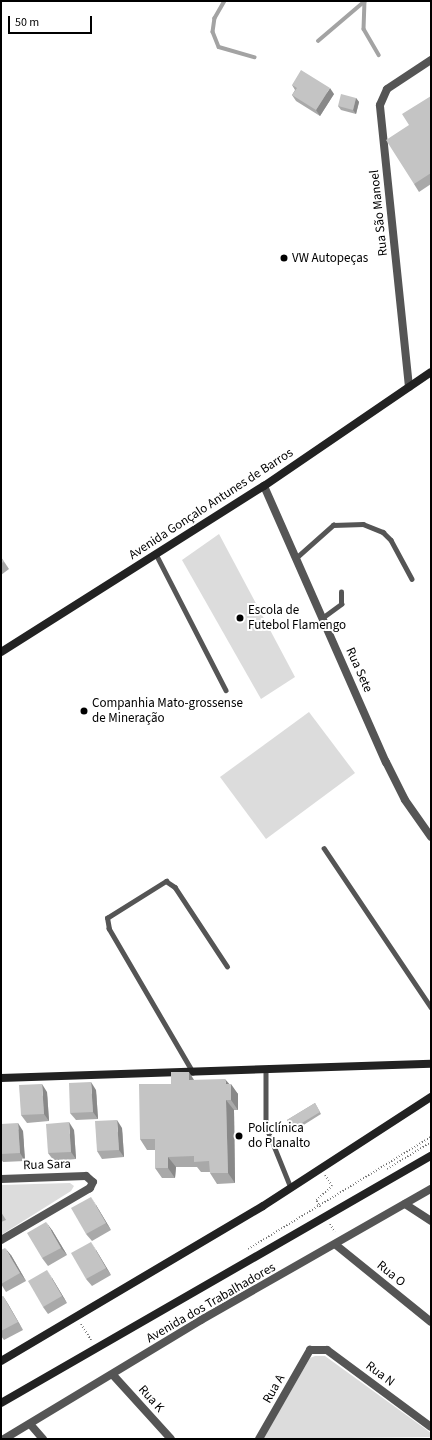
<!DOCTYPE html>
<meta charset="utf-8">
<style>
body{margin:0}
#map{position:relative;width:432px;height:1440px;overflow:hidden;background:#fff;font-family:"Source Sans 3",sans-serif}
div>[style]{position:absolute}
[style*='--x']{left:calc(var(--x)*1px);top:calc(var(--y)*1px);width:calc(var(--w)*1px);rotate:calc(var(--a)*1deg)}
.green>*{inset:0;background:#dcdcdc}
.stream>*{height:3.5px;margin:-1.75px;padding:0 1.75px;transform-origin:1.75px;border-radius:1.75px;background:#a3a3a3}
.path>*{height:2px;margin-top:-1px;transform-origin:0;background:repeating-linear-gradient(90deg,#777 0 1px,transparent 0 3px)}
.lane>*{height:4.5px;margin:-2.25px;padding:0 2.25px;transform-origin:2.25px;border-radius:2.25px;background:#555}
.street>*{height:8px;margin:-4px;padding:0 4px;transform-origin:4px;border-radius:4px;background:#555}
.secondary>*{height:8px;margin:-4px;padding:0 4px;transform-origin:4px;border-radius:4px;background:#222}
.wall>*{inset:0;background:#a9a9a9}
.shaded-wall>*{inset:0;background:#898989}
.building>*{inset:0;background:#c4c4c4}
.dots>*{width:11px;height:11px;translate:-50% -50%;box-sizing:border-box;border:2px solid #fff;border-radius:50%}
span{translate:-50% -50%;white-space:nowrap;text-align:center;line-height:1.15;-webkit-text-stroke:4px #fff;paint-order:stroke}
.street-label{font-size:13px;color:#000}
.poi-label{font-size:13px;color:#000}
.left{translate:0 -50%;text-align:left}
.frame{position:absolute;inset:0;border:2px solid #000;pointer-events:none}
.scale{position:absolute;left:8px;top:16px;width:84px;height:18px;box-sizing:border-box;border:2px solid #000;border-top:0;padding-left:5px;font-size:12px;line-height:14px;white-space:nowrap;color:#000;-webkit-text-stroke:3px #fff;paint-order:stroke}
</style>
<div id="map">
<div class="green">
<i style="clip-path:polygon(219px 534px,295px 677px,261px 699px,182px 560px)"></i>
<i style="clip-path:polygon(309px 712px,355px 773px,266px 839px,220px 777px)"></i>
<i style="clip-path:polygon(70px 1183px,74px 1186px,71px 1191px,1px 1235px,1px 1185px)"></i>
<i style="clip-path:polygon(315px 1356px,325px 1356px,431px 1433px,431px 1437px,263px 1439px,310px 1358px)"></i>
</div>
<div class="stream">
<i style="--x:225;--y:1;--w:20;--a:120"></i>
<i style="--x:215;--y:18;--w:14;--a:98"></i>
<i style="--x:213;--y:32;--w:16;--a:68"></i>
<i style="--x:219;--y:47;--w:37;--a:16"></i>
<i style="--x:365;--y:1;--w:28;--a:92"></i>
<i style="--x:364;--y:29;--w:30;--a:60"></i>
<i style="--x:318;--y:41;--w:62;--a:-40.4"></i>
</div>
<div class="path">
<i style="--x:387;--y:1169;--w:52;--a:-31.5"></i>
<i style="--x:320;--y:1207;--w:8;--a:-120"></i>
<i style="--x:316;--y:1200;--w:21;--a:-41"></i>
<i style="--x:332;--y:1186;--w:13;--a:-122"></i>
<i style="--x:330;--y:1224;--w:9;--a:58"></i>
<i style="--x:248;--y:1249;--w:215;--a:-31.5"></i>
<i style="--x:81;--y:1324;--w:19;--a:58"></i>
</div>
<div class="lane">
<i style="--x:156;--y:554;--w:153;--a:62.8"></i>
<i style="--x:296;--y:558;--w:50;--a:-41.7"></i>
<i style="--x:333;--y:525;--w:30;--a:-2"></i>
<i style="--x:363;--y:524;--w:22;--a:22"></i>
<i style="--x:383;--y:532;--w:11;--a:45"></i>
<i style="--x:391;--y:540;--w:44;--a:61.7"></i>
<i style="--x:322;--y:618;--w:24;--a:-36"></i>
<i style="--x:341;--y:604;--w:12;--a:-90"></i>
<i style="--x:324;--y:848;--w:192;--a:56.1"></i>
<i style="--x:266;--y:1070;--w:56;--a:90"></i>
<i style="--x:266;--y:1126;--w:67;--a:68"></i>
<i style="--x:193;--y:1073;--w:167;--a:-120.3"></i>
<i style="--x:109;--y:929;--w:11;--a:-100"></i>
<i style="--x:107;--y:918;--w:70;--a:-32.1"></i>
<i style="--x:166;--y:881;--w:11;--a:34"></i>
<i style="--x:175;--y:887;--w:95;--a:56.6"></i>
</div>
<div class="street">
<i style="--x:409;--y:387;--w:283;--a:-95.9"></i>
<i style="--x:380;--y:105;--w:17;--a:-66"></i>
<i style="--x:387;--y:89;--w:53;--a:-33.4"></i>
<i style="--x:264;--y:486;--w:302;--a:66.2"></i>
<i style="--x:386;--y:762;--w:42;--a:63.4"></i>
<i style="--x:405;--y:800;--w:45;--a:54.9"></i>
<i style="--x:1;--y:1179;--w:85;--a:-2"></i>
<i style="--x:86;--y:1176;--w:9;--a:41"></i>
<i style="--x:93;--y:1182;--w:7;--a:117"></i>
<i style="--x:90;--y:1188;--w:103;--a:149.7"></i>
<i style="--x:405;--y:1204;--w:31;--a:33"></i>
<i style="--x:336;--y:1245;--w:122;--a:39"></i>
<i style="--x:113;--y:1375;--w:86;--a:47.8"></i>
<i style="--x:30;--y:1424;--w:20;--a:49"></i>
<i style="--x:4;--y:1439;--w:230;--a:-31.1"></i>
<i style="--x:201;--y:1320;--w:265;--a:-29.7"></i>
<i style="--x:259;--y:1439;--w:103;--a:-60.2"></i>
<i style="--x:310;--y:1350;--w:17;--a:0"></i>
<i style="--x:327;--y:1350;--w:129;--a:36.5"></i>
</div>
<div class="secondary">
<i style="--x:1;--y:652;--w:311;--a:-32.3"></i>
<i style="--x:264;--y:486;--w:202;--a:-34.3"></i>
<i style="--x:1;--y:1078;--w:430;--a:-1.9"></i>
<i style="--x:1;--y:1361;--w:304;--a:-30.6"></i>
<i style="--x:263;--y:1206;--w:200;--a:-33"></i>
<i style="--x:1;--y:1403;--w:496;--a:-29.9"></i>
</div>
<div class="wall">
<i style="clip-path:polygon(292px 85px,334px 94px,320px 116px,296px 101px,292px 95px,295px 90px)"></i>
<i style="clip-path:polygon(431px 96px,431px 184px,419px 192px,414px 184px)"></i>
<i style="clip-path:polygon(356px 98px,359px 102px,356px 114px,341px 110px,338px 106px)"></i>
<i style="clip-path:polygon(1px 557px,9px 569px,1px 575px)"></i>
<i style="clip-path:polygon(194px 1080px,229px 1084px,238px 1094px,238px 1110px,234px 1110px,235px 1183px,217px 1184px,210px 1173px,210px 1172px,201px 1172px,197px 1167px,176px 1167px,175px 1178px,162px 1178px,155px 1168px,155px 1150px,147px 1150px,140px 1139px)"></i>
<i style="clip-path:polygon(96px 1090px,98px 1119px,76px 1120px,70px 1113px)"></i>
<i style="clip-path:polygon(47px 1092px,49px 1121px,27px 1123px,21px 1115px)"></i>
<i style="clip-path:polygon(315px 1103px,321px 1114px,294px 1131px,287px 1120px)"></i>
<i style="clip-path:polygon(1px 1124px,23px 1131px,25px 1161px,3px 1162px,1px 1159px)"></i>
<i style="clip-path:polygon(122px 1128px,124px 1157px,102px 1159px,97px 1151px)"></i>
<i style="clip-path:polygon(74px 1130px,76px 1159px,54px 1161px,48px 1153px)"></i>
<i style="clip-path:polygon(96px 1205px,111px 1230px,92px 1241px,86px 1234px)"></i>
<i style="clip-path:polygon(1px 1212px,6px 1220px,1px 1222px)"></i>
<i style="clip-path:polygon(52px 1230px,67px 1255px,48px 1266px,42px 1258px)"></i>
<i style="clip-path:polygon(96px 1250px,111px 1275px,92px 1286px,86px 1279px)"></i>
<i style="clip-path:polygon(11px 1255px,26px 1281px,6px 1292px,1px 1284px)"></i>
<i style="clip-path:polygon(52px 1278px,67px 1303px,48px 1314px,43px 1307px)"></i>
<i style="clip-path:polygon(3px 1296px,8px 1304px,23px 1330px,4px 1340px,1px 1336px,1px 1298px)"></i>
</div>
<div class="shaded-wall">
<i style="clip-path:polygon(330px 88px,334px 94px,320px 116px,316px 110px)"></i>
<i style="clip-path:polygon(356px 98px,359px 102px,356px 114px,353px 110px)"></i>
<i style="clip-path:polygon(189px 1072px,196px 1083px,189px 1080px)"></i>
<i style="clip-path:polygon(225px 1079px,231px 1086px,231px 1084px,238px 1094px,238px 1110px,231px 1100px,226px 1084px)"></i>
<i style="clip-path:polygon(91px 1082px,96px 1090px,98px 1119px,93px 1112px)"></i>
<i style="clip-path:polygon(42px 1084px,47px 1092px,49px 1121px,44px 1114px)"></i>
<i style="clip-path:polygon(226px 1100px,234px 1110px,235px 1183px,228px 1173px)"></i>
<i style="clip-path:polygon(117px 1120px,122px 1128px,124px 1157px,119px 1150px)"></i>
<i style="clip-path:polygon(69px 1122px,74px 1130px,76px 1159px,71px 1152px)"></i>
<i style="clip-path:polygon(18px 1123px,23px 1131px,25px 1161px,20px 1153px)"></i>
<i style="clip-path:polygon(168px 1157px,176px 1167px,175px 1178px,168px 1168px)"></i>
<i style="clip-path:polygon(91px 1197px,96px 1205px,111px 1230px,106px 1223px)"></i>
<i style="clip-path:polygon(46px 1222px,52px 1230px,67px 1255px,61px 1248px)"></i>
<i style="clip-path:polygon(91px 1242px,96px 1250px,111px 1275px,106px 1268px)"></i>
<i style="clip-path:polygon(5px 1248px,11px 1255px,26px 1281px,20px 1273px)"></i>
<i style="clip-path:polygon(47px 1270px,52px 1278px,67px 1303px,62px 1296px)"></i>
<i style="clip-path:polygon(3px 1296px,8px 1304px,23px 1330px,18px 1322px)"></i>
</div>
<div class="building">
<i style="clip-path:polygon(301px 70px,330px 88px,316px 110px,292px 95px,297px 88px,292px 85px)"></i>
<i style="clip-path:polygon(341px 94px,356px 98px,353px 110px,338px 106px)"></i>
<i style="clip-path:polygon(431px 96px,431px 173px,414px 184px,386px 140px,409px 125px,402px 114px)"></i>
<i style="clip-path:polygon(1px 558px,4px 562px,1px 563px)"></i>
<i style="clip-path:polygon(171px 1072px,189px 1072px,189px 1080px,225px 1079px,226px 1084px,231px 1084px,231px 1100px,226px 1100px,228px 1173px,210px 1173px,209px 1161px,194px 1162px,194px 1156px,168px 1157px,168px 1168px,155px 1168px,155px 1139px,140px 1139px,139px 1084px,171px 1084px)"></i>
<i style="clip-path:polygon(91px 1082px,93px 1112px,70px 1113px,69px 1083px)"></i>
<i style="clip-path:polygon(42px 1084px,44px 1114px,21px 1115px,19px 1085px)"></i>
<i style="clip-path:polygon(315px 1103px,320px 1112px,292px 1129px,287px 1120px)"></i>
<i style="clip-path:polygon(117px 1120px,119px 1150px,97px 1151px,95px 1121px)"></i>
<i style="clip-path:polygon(69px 1122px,71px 1152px,48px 1153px,46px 1124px)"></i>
<i style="clip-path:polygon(18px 1123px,20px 1153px,1px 1154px,1px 1124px)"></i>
<i style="clip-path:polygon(91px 1197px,106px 1223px,86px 1234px,71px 1208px)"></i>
<i style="clip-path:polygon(46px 1222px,61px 1248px,42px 1258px,27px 1233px)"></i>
<i style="clip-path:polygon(91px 1242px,106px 1268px,86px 1279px,71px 1253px)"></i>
<i style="clip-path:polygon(5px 1248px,20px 1273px,1px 1284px,1px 1250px)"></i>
<i style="clip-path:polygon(47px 1270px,62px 1296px,43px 1307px,28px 1281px)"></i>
<i style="clip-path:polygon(3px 1296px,18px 1322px,1px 1331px,1px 1298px)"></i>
</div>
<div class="dots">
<i style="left:284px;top:258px;background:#000"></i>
<i style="left:240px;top:618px;background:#000"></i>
<i style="left:84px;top:711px;background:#000"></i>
<i style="left:239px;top:1136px;background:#000"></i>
</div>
<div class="street-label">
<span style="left:379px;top:213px;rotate:-96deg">Rua São Manoel</span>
<span style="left:211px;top:504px;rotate:-33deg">Avenida Gonçalo Antunes de Barros</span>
<span style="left:359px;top:670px;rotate:66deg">Rua Sete</span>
<span style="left:47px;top:1165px;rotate:-2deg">Rua Sara</span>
<span style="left:391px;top:1274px;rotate:39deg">Rua O</span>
<span style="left:211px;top:1303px;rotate:-30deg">Avenida dos Trabalhadores</span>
<span style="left:380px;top:1374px;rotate:37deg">Rua N</span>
<span style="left:274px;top:1389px;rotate:-60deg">Rua A</span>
<span style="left:151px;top:1399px;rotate:48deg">Rua K</span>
</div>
<div class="poi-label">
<span class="left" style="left:292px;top:258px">VW Autopeças</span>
<span class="left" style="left:248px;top:618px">Escola de<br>Futebol Flamengo</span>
<span class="left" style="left:92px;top:711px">Companhia Mato-grossense<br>de Mineração</span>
<span class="left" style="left:248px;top:1136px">Policlínica<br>do Planalto</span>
</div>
<div class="frame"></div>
<div class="scale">50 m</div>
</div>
